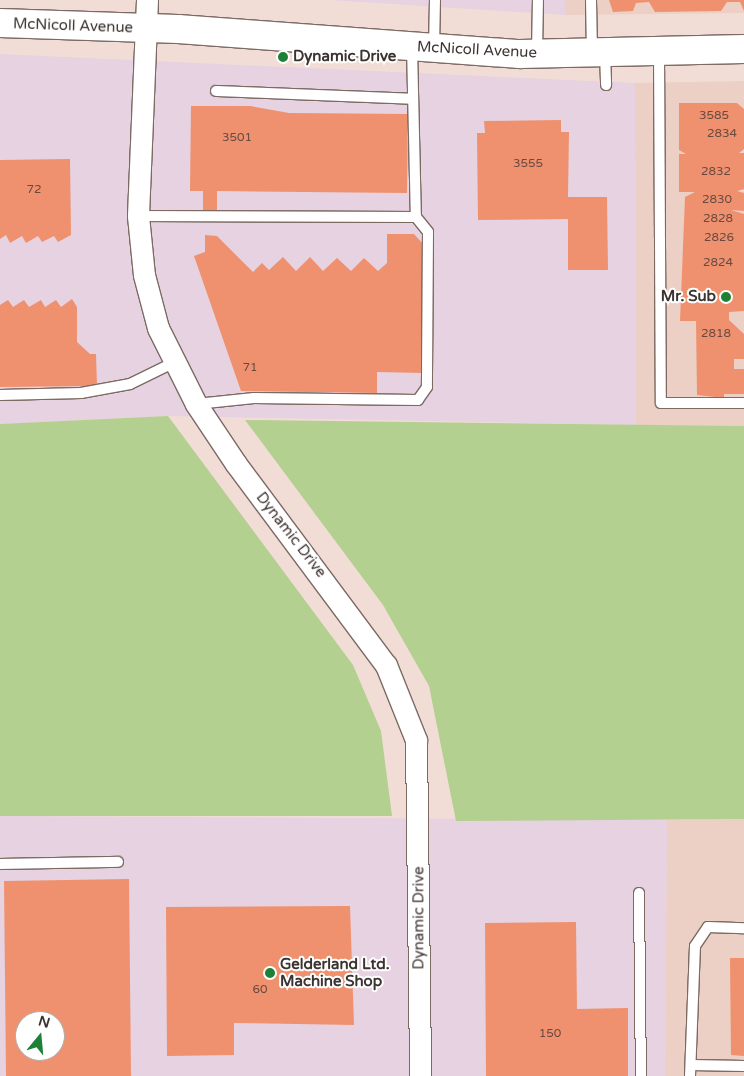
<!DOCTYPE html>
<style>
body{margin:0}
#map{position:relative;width:744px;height:1076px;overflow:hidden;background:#f2ddd6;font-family:"Varela Round",sans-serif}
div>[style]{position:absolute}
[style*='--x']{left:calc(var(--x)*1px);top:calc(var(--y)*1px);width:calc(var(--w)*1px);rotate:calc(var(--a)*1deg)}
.built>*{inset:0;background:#eccfc5}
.industrial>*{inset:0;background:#e6d2e0}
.green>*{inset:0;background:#b3d090}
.building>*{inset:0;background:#ef916e}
.roads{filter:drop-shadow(1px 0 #7c6a63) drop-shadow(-1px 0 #7c6a63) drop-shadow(0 1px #7c6a63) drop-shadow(0 -1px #7c6a63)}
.service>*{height:10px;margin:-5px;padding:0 5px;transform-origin:5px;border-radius:5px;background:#fff}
.minor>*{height:21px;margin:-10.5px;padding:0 10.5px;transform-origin:10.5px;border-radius:10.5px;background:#fff}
.secondary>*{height:28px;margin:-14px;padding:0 14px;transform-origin:14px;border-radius:14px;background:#fff}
.dots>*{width:14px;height:14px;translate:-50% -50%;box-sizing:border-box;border:2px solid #fff;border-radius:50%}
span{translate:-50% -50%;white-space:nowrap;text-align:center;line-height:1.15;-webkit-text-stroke:4px #fff;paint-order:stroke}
.number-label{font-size:12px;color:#684a40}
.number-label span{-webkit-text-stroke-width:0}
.street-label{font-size:15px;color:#3b3330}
.poi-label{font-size:15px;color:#3b3330;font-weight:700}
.left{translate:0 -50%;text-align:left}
.right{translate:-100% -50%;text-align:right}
.north{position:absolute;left:15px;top:1011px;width:50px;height:50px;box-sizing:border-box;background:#fff;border:1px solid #b1adac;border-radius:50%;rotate:17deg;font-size:14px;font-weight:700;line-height:20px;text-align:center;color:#3b3330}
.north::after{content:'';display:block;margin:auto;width:18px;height:22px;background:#1d8135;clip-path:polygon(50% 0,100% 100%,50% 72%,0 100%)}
</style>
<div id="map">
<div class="built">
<i style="clip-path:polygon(565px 0,744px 0,744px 13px,565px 15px)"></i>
<i style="clip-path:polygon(744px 81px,744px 426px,636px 425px,635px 83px)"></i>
<i style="clip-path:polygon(744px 819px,744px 1076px,665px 1076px,667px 820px)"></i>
</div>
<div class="industrial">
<i style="clip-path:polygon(330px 0,565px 0,565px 15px)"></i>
<i style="clip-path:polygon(0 54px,635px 83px,636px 425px,168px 416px,0 424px)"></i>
<i style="clip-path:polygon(evenodd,0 816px,667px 820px,665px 1076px,0 1076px,0 816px,25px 1021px,55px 1021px,55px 1051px,25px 1051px,25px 1021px)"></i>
</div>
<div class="green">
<i style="clip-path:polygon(168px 416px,353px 665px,381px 731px,392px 816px,0 816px,0 424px)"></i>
<i style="clip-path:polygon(245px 420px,744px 426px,744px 819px,456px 821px,429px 686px,383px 605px)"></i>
</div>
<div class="building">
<i style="clip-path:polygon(609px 0,744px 0,744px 11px,740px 2px,727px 2px,721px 11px,655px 12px,649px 2px,636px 3px,633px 11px,613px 12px)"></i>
<i style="clip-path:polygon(679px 103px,737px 103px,744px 109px,744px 149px,739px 153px,744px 153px,744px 189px,737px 191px,744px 193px,744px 211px,731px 210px,744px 214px,744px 311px,729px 312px,729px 320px,744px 334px,744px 359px,734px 359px,734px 369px,744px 369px,744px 394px,724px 394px,724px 398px,697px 395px,696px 321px,680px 321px,685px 197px,695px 192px,679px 192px,679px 154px,686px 154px,679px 150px)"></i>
<i style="clip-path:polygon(191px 106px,250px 106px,289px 113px,408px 114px,407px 193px,217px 191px,217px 211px,203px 211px,203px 191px,190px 191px)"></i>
<i style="clip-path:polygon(561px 120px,561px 132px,569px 132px,568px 197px,607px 197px,608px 270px,568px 270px,568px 219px,478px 220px,477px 133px,485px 133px,484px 121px)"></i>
<i style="clip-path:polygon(70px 159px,71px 235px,58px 242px,54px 236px,42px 242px,38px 236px,26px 243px,22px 236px,10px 243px,6px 235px,0 239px,0 160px)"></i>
<i style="clip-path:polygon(387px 234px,414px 234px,424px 245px,423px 373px,377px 372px,377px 393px,241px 391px,194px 256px,205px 252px,205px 235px,217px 236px,253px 272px,262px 263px,269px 270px,283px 257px,296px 271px,310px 257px,323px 271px,337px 258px,351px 271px,364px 258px,378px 271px,387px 263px)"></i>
<i style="clip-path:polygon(72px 299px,77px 307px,77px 342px,90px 354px,96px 354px,97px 386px,0 387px,0 305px,8px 300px,13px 307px,24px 300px,29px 307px,41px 300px,45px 307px,56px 300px,61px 307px)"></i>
<i style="clip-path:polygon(evenodd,129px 879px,131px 1076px,6px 1076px,4px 881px,129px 879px,25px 1021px,55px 1021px,55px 1051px,25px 1051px,25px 1021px)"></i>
<i style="clip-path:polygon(350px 906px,354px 1025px,234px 1023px,234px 1055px,167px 1056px,166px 907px)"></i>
<i style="clip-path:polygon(576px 922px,577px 1009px,628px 1008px,628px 1076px,486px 1076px,485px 923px)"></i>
<i style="clip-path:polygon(730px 958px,744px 958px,744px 1056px,731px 1055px)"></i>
</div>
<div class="roads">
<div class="service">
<i style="--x:591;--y:0;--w:51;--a:88.9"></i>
<i style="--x:412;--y:47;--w:170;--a:88.7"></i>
<i style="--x:434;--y:47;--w:47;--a:-88.8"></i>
<i style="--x:537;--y:51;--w:51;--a:-88.9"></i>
<i style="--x:659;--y:52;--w:351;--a:89.7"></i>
<i style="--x:661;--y:403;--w:83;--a:0"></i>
<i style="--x:605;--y:53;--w:32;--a:88"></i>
<i style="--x:216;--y:91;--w:197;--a:2.3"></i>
<i style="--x:138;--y:216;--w:278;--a:0.2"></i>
<i style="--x:416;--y:217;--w:19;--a:51"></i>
<i style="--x:428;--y:232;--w:155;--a:90.4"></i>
<i style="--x:427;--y:387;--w:16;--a:125"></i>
<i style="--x:418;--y:400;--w:164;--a:-179.3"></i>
<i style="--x:254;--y:398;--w:58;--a:174.1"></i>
<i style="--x:0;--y:395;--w:81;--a:-1.4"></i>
<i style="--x:81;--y:393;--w:50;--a:-10.4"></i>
<i style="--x:130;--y:384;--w:50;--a:-26.1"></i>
<i style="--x:0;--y:864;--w:118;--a:-1"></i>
<i style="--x:639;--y:893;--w:183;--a:89.4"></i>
<i style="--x:691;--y:1065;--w:53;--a:1.1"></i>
<i style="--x:690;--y:1076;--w:130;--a:-87.8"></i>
<i style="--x:695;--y:946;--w:23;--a:-56"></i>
<i style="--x:708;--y:927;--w:36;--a:2"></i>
</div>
<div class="minor">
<i style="--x:147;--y:0;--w:216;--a:92.4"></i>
<i style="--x:138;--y:216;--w:59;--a:84.2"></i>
<i style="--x:144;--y:275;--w:55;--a:75.2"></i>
<i style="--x:158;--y:328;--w:85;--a:63.4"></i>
<i style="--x:196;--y:404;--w:72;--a:56.3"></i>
<i style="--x:236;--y:464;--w:251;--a:53.3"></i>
<i style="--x:386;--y:665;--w:81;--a:68.2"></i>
<i style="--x:416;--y:740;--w:336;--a:89.3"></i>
</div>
<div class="secondary">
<i style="--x:0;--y:23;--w:178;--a:1.9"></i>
<i style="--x:178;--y:29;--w:343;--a:4.2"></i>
<i style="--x:520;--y:54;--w:224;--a:-1.3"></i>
</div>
</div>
<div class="dots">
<i style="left:283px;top:57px;background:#1d8135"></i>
<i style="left:726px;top:297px;background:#1d8135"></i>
<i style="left:270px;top:973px;background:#1d8135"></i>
</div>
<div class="number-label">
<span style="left:714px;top:116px">3585</span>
<span style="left:722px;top:134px">2834</span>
<span style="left:237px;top:138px">3501</span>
<span style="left:528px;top:164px">3555</span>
<span style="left:716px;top:172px">2832</span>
<span style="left:34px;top:190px">72</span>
<span style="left:717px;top:200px">2830</span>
<span style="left:718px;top:219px">2828</span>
<span style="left:719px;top:238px">2826</span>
<span style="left:718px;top:263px">2824</span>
<span style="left:716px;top:334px">2818</span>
<span style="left:250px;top:368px">71</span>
<span style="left:260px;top:990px">60</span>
<span style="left:550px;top:1034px">150</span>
</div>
<div class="street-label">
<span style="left:73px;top:26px;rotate:2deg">McNicoll Avenue</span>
<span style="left:477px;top:50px;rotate:3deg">McNicoll Avenue</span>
<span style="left:291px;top:535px;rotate:52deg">Dynamic Drive</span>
<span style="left:419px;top:918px;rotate:-90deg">Dynamic Drive</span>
</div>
<div class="poi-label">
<span class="left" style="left:293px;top:57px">Dynamic Drive</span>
<span class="right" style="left:716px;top:297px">Mr. Sub</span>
<span class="left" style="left:280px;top:973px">Gelderland Ltd.<br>Machine Shop</span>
</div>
<div class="north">N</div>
</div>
